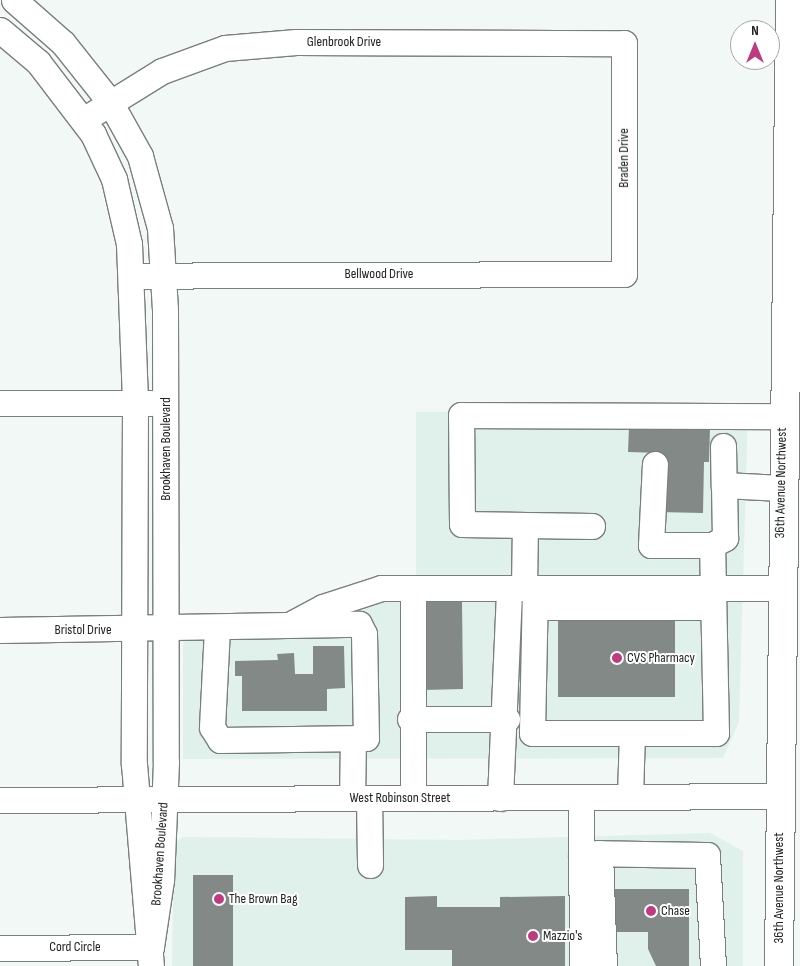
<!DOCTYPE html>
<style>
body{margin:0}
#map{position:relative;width:800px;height:966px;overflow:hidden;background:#f1f8f6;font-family:"Sofia Sans Condensed",sans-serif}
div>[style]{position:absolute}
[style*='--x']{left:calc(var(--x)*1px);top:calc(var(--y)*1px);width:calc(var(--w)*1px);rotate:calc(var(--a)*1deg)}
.built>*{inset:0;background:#e0f0ea}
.building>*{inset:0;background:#828986}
.roads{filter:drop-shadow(1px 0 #797f7d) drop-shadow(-1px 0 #797f7d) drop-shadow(0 1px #797f7d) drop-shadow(0 -1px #797f7d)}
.minor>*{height:25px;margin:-12.5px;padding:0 12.5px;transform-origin:12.5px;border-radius:12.5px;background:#fff}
.major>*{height:28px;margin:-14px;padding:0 14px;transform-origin:14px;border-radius:14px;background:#fff}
.dots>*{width:14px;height:14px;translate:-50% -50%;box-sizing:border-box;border:2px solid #fff;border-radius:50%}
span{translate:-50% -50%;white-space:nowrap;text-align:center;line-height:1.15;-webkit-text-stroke:4px #fff;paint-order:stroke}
.street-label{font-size:14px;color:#202322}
.poi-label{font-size:14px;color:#202322}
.left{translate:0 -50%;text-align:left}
.north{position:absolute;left:730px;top:20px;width:50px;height:50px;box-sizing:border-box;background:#fff;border:1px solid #a6a7a7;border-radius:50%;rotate:0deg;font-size:14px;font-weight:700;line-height:20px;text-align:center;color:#202322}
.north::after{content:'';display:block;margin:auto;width:18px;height:22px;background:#bf3b80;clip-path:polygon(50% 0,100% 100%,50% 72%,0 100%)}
</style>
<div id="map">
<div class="built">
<i style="clip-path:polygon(748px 409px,739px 722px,723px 758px,183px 759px,183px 614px,285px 612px,329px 596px,416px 578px,416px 412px)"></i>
<i style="clip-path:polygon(710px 833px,743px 851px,743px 966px,172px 966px,174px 843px,183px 837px,460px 840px)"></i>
</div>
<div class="building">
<i style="clip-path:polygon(629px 427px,710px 428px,709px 462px,704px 462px,703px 513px,659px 512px,660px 453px,628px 452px)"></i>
<i style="clip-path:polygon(422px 602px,462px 602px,463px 689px,423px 690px)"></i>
<i style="clip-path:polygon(558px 619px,675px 619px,675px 697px,558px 697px)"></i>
<i style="clip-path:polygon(313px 646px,344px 646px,345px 688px,327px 689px,327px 711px,242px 711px,242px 676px,235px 676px,235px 661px,278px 660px,277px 654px,294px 653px,295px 674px,313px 674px)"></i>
<i style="clip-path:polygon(193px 875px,233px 875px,233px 966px,193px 966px)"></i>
<i style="clip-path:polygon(613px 889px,689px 889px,689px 966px,656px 966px,648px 949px,648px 932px,613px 932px)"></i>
<i style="clip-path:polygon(437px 896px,437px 907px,500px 907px,500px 897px,565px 896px,565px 966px,452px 966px,452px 950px,405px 950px,405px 897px)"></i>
</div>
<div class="roads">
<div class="minor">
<i style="--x:14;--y:0;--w:65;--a:41.3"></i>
<i style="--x:63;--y:43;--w:75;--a:51.5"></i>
<i style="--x:110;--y:102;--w:62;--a:60.9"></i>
<i style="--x:140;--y:156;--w:75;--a:74.5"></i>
<i style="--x:160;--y:228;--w:81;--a:86.5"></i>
<i style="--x:165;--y:309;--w:453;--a:89.9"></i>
<i style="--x:166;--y:762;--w:118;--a:92.4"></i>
<i style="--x:161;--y:880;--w:68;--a:98.5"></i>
<i style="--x:0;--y:30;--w:50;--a:40.1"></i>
<i style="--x:38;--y:62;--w:91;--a:52.6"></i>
<i style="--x:93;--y:134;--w:50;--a:65"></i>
<i style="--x:114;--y:179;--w:67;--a:77"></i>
<i style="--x:129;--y:244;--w:159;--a:87.8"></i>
<i style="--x:135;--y:403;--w:361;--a:90.2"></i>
<i style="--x:134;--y:764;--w:203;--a:85.2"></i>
<i style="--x:83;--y:120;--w:93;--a:-31.8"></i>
<i style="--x:162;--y:71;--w:67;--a:-20.1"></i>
<i style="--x:225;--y:48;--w:71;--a:-4.8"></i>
<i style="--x:296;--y:42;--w:328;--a:0.2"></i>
<i style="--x:624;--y:43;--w:231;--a:90"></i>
<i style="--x:624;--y:274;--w:491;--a:179.8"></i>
<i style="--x:0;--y:403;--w:151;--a:0"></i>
<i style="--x:723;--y:446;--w:39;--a:89"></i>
<i style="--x:592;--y:526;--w:130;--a:-179.1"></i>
<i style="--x:462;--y:524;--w:109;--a:-90.5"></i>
<i style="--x:461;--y:415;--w:321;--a:0.2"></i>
<i style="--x:712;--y:545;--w:15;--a:-28"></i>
<i style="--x:725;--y:538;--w:53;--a:-91.1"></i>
<i style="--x:724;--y:485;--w:57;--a:3"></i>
<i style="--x:413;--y:588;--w:210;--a:90"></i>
<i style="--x:524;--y:588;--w:63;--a:-89.1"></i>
<i style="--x:535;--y:588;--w:145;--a:91.2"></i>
<i style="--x:532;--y:733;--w:100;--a:0"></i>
<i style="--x:535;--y:607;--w:178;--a:0"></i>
<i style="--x:291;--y:624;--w:36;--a:-28"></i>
<i style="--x:323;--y:607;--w:61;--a:-18.1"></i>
<i style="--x:381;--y:588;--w:399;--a:0"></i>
<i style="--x:0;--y:630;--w:359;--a:-1"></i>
<i style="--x:359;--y:624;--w:11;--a:63"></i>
<i style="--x:364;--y:634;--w:104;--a:88.9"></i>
<i style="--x:366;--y:738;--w:146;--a:179.2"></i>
<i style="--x:220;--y:740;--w:15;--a:-122"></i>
<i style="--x:212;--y:727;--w:99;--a:-87.1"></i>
<i style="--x:410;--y:719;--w:97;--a:0"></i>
<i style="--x:630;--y:796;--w:63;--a:-88.2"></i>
<i style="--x:632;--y:733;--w:84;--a:0"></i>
<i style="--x:716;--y:733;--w:188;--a:-91.2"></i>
<i style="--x:712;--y:545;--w:61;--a:180"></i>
<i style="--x:651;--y:545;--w:81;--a:-87.2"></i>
<i style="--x:581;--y:797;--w:169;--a:89.7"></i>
<i style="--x:352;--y:798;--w:59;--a:-89"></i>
<i style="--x:369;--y:798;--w:67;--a:89.1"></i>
<i style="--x:500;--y:798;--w:210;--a:-87.5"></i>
<i style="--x:0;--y:800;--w:779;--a:-0.29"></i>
<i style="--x:581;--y:853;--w:126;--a:0.9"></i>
<i style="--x:707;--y:855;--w:111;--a:86.9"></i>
<i style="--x:600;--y:853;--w:113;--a:88"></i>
<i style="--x:0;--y:948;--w:151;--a:-0.4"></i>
</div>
<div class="major">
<i style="--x:779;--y:966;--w:966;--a:-89.35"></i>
</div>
</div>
<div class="dots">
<i style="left:617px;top:658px;background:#bf3b80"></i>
<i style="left:219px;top:899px;background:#bf3b80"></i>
<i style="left:651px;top:911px;background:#bf3b80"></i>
<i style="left:533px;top:936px;background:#bf3b80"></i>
</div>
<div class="street-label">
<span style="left:344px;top:42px">Glenbrook Drive</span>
<span style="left:624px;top:158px;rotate:-90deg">Braden Drive</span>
<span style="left:379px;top:274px">Bellwood Drive</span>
<span style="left:166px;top:449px;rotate:-90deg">Brookhaven Boulevard</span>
<span style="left:781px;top:483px;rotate:-89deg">36th Avenue Northwest</span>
<span style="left:83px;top:630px">Bristol Drive</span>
<span style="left:400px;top:798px">West Robinson Street</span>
<span style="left:160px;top:854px;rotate:-86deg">Brookhaven Boulevard</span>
<span style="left:779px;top:888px;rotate:-90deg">36th Avenue Northwest</span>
<span style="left:75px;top:947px">Cord Circle</span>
</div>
<div class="poi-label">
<span class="left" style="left:627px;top:658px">CVS Pharmacy</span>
<span class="left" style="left:229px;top:899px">The Brown Bag</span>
<span class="left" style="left:661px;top:911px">Chase</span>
<span class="left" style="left:543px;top:936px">Mazzio's</span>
</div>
<div class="north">N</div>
</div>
